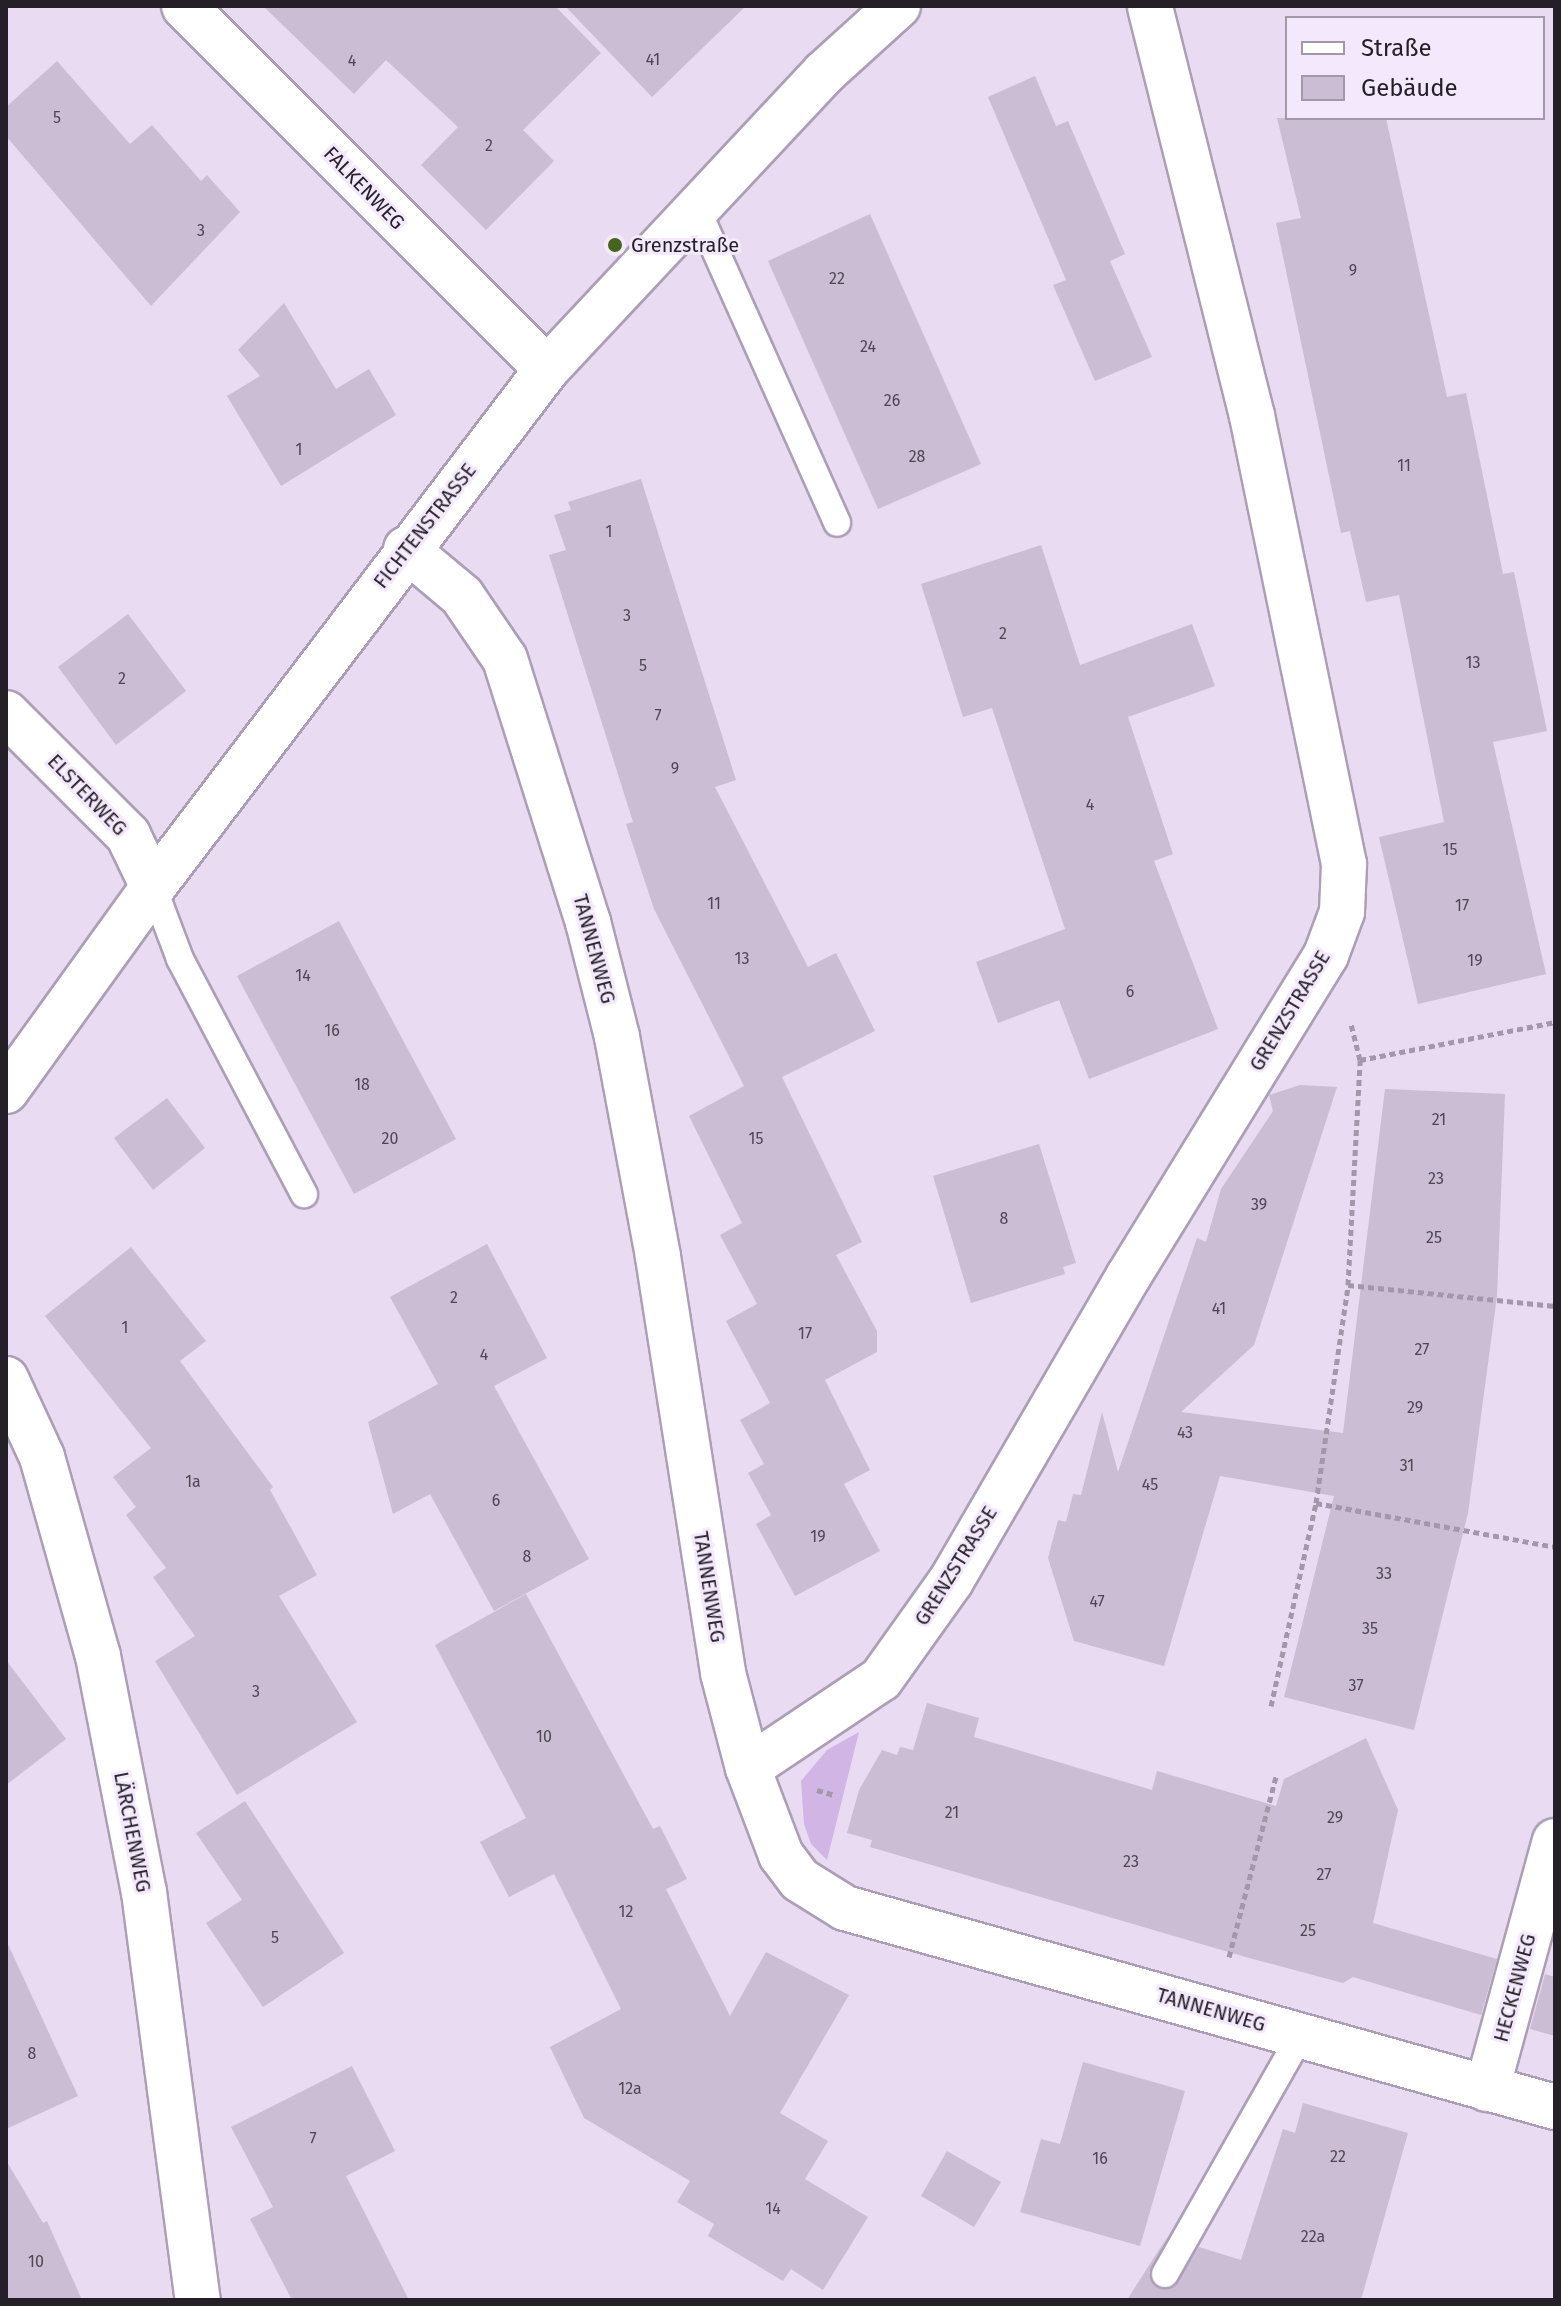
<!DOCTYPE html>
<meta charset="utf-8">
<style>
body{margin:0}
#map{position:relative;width:1561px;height:2306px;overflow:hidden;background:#e8dbf2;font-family:"Fira Sans",sans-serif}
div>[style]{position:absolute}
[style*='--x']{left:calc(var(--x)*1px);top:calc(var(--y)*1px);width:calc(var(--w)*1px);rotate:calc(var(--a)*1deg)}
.green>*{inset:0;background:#d1b5e5}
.building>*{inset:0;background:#cabdd4}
.path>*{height:5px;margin-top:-2.5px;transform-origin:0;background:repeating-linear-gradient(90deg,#a298aa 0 6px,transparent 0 10px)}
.roads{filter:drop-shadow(2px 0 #ac9fb5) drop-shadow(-2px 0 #ac9fb5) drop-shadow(0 2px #ac9fb5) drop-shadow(0 -2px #ac9fb5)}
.lane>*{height:26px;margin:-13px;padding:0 13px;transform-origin:13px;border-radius:13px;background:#fff}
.street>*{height:44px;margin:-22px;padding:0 22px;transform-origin:22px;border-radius:22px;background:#fff}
.secondary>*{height:44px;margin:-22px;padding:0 22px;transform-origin:22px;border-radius:22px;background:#fff}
.dots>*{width:22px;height:22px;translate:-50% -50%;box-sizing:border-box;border:4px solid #f4e9fc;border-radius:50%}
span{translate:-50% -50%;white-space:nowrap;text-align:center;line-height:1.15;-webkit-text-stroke:6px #f4e9fc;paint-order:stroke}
.number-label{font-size:16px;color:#4e4753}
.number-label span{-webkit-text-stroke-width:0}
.street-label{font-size:20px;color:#252028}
.poi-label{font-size:20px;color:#252028}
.left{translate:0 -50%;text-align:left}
.frame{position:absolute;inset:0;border:8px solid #252028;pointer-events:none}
.legend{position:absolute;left:1285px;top:16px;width:260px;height:104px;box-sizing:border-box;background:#f4e9fc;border:2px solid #a199a7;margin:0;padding:10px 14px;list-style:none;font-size:24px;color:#252028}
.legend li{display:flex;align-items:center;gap:16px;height:40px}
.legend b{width:40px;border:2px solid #a199a7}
</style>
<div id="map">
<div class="green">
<i style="clip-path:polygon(859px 1732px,827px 1860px,811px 1844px,804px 1824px,801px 1781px,827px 1750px)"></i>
</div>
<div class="building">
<i style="clip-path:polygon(263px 6px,555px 6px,601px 53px,523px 130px,554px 161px,486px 230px,421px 165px,458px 127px,386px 60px,354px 94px)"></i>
<i style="clip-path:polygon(565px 6px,746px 6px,652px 97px)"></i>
<i style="clip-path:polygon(57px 61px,130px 144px,152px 125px,201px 181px,207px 175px,240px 212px,151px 306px,6px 136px,6px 107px)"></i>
<i style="clip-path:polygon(1035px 76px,1056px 126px,1068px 121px,1125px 254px,1110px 261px,1152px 357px,1095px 381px,1053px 285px,1066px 280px,988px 97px)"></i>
<i style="clip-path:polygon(1277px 118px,1386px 118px,1447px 397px,1466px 393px,1503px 574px,1514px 572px,1547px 731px,1493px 742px,1546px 974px,1418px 1004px,1379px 837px,1444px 822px,1399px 595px,1366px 602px,1350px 531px,1341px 533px,1276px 223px,1301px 218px)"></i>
<i style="clip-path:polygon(870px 214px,981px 464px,878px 509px,768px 261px)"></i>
<i style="clip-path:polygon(284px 303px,336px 389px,369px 369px,396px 415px,281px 486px,227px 396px,260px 376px,238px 350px)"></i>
<i style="clip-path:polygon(641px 479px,736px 780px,715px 787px,808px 967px,836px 953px,875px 1031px,782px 1077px,862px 1242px,836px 1255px,877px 1331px,877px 1352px,825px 1380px,870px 1470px,844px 1484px,880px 1551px,795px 1596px,756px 1524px,771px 1515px,748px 1473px,764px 1464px,740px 1420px,770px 1403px,726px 1321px,757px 1304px,720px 1235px,742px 1223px,689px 1116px,744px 1086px,654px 909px,626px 824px,633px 822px,549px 555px,566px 550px,554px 515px,571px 510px,568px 502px)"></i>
<i style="clip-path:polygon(1041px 545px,1080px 665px,1192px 624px,1215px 686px,1128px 717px,1173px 854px,1154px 861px,1218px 1029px,1089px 1079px,1059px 1000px,998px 1023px,976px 962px,1065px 929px,992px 708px,963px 717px,921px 584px)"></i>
<i style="clip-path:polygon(128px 614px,186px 691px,116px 745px,58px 667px)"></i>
<i style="clip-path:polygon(339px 921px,456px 1139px,354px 1194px,237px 976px)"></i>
<i style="clip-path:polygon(1300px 1085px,1337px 1087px,1254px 1345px,1181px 1412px,1343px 1433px,1385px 1089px,1505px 1094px,1497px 1296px,1468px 1513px,1414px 1730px,1284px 1697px,1334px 1496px,1220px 1476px,1164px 1666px,1074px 1641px,1048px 1558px,1058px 1520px,1066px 1522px,1073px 1494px,1081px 1495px,1102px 1412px,1118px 1472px,1197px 1238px,1206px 1242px,1221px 1189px,1273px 1111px,1269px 1095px)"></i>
<i style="clip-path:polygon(167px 1098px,205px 1148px,153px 1190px,114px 1138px)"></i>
<i style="clip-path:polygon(1039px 1144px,1076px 1263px,1063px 1267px,1065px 1274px,971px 1303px,933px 1176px)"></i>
<i style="clip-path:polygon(487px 1244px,547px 1358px,494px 1386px,589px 1559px,494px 1611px,430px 1494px,393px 1514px,368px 1422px,438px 1384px,390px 1297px)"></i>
<i style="clip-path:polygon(131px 1247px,206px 1341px,180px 1361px,273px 1487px,270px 1490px,317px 1575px,279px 1596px,357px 1722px,237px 1795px,155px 1661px,195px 1636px,153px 1577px,166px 1568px,126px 1515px,136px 1507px,113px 1477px,151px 1448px,45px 1316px)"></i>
<i style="clip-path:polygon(526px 1594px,653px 1829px,660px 1826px,687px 1879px,666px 1889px,730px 2016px,766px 1952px,849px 1995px,780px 2113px,828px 2141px,805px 2179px,868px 2217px,823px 2290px,791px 2269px,783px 2281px,708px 2236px,714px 2224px,677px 2202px,690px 2181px,584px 2118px,550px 2047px,621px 2009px,554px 1874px,509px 1897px,480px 1842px,526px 1818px,435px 1645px)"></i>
<i style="clip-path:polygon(6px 1660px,66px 1739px,6px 1785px)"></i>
<i style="clip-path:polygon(927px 1703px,979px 1718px,974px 1737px,1152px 1790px,1157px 1771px,1276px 1806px,1284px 1779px,1366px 1738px,1398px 1810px,1373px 1923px,1497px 1959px,1481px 2015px,1353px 1977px,1343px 1983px,1249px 1958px,870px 1847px,872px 1840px,847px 1833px,859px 1790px,882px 1750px,897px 1755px,900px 1747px,913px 1750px)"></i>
<i style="clip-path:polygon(245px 1801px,344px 1953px,263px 2007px,206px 1923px,242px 1900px,196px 1833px)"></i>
<i style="clip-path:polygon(6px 1940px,78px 2096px,6px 2129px)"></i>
<i style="clip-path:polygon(1545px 1974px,1555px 1977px,1555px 2036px,1530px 2029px)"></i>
<i style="clip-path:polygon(1083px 2062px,1185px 2091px,1140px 2246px,1020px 2212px,1041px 2139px,1060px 2144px)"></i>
<i style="clip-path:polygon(352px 2066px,395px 2151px,346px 2176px,409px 2300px,292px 2300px,250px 2219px,273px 2207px,231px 2127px)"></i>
<i style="clip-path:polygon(1303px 2103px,1408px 2133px,1361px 2300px,1127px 2300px,1167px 2237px,1149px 2273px,1158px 2288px,1174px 2287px,1199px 2247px,1241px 2260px,1283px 2129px,1295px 2133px)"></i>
<i style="clip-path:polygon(947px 2151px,1001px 2182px,974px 2227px,921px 2196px)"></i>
<i style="clip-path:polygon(6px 2160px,43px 2223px,47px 2221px,82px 2300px,6px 2300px)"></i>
</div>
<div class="path">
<i style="--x:1360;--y:1060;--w:199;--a:-11"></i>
<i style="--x:1348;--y:1285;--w:208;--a:5.8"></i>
<i style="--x:1316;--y:1503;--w:243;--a:10.4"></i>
<i style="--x:1271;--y:1706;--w:208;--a:-77.5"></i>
<i style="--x:1316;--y:1503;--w:220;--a:-81.6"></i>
<i style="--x:1348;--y:1285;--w:225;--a:-86.9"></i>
<i style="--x:1360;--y:1060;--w:38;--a:-104"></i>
<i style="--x:817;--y:1790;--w:19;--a:16"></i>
<i style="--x:1229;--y:1957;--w:187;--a:-75.4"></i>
</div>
<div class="roads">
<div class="lane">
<i style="--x:695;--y:205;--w:348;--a:65.9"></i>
<i style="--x:153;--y:887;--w:77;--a:69.4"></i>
<i style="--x:180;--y:959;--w:266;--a:62.2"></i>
<i style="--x:1165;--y:2274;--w:275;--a:-60.4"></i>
</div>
<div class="street">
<i style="--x:184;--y:6;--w:513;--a:45"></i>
<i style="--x:406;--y:549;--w:73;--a:40"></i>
<i style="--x:462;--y:596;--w:76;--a:55.7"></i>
<i style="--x:505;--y:659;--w:276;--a:72.5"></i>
<i style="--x:588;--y:922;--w:119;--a:75.8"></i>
<i style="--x:617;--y:1037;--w:224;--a:79.4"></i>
<i style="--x:658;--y:1257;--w:421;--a:81.1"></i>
<i style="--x:723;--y:1673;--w:98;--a:75.3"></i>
<i style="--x:748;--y:1768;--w:93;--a:69.2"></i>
<i style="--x:781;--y:1855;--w:31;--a:53"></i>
<i style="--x:800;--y:1880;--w:53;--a:31.9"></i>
<i style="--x:845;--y:1908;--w:737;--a:15.66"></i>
<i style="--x:6;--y:713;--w:173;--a:45"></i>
<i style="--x:128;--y:835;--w:58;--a:64.3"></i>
<i style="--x:6;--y:1379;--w:86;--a:65.2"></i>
<i style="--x:42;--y:1457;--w:207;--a:74.3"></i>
<i style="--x:98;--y:1656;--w:240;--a:79"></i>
<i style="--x:144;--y:1892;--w:412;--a:82.5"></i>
<i style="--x:748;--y:1768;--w:160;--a:-33.8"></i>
<i style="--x:881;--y:1679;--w:120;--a:-54.5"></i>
<i style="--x:951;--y:1581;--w:352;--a:-59.8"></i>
<i style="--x:1128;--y:1277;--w:378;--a:-58.4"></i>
<i style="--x:1326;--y:955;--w:46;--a:-69.6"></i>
<i style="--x:1342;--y:912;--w:48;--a:-87.6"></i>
<i style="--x:1344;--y:864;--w:457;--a:-101.6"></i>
<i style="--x:1252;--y:416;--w:422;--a:-104"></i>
<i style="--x:1487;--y:2089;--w:257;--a:-74.7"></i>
</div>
<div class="secondary">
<i style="--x:6;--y:1091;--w:251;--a:-54.2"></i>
<i style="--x:153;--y:887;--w:651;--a:-52.74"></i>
<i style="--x:547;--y:369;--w:405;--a:-46.9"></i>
<i style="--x:824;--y:73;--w:100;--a:-42.2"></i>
</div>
</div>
<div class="dots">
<i style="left:615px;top:245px;background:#43651c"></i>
</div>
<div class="number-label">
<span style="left:653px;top:60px">41</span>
<span style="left:352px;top:61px">4</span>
<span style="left:57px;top:118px">5</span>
<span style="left:489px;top:146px">2</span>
<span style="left:201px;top:231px">3</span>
<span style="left:1353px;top:271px">9</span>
<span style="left:837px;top:279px">22</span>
<span style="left:868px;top:347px">24</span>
<span style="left:892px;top:401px">26</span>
<span style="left:299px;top:450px">1</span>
<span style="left:917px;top:457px">28</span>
<span style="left:1404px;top:466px">11</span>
<span style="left:609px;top:532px">1</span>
<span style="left:627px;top:616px">3</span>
<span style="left:1003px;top:634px">2</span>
<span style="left:1473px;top:663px">13</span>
<span style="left:643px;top:666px">5</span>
<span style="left:122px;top:679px">2</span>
<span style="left:658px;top:716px">7</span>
<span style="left:675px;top:769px">9</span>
<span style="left:1090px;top:805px">4</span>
<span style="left:1450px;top:850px">15</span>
<span style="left:714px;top:904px">11</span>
<span style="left:1462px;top:906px">17</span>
<span style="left:742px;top:959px">13</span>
<span style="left:1475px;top:961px">19</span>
<span style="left:303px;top:976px">14</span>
<span style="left:1130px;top:992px">6</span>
<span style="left:332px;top:1031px">16</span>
<span style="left:362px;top:1085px">18</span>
<span style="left:1439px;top:1120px">21</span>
<span style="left:390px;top:1139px">20</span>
<span style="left:756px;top:1139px">15</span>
<span style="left:1436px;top:1179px">23</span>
<span style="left:1259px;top:1205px">39</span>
<span style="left:1004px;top:1219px">8</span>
<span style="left:1434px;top:1238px">25</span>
<span style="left:454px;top:1298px">2</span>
<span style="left:1219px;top:1309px">41</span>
<span style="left:125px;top:1328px">1</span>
<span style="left:805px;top:1334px">17</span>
<span style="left:1422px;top:1350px">27</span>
<span style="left:484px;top:1355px">4</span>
<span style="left:1415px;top:1408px">29</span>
<span style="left:1185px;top:1433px">43</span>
<span style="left:1407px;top:1466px">31</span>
<span style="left:193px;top:1482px">1a</span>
<span style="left:1150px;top:1485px">45</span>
<span style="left:496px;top:1501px">6</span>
<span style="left:818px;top:1537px">19</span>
<span style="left:527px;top:1557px">8</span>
<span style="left:1384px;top:1574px">33</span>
<span style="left:1097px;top:1602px">47</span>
<span style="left:1370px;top:1629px">35</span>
<span style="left:1356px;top:1686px">37</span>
<span style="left:256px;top:1692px">3</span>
<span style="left:544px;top:1737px">10</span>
<span style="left:952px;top:1813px">21</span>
<span style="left:1335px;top:1818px">29</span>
<span style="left:1131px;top:1862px">23</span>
<span style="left:1324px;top:1875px">27</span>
<span style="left:626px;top:1912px">12</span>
<span style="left:1308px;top:1931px">25</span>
<span style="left:275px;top:1938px">5</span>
<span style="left:32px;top:2054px">8</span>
<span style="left:630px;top:2089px">12a</span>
<span style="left:313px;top:2139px">7</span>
<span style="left:1338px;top:2157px">22</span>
<span style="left:1100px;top:2159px">16</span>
<span style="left:773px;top:2209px">14</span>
<span style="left:1313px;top:2237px">22a</span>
<span style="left:36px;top:2262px">10</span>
</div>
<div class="street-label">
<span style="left:364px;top:188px;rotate:46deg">FALKENWEG</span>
<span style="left:425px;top:526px;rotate:-52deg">FICHTENSTRASSE</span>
<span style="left:87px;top:795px;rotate:46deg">ELSTERWEG</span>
<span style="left:594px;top:949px;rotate:75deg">TANNENWEG</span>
<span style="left:1290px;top:1011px;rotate:-59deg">GRENZSTRASSE</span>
<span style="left:956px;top:1566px;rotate:-58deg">GRENZSTRASSE</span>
<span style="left:709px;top:1587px;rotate:81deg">TANNENWEG</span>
<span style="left:132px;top:1832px;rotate:79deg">LÄRCHENWEG</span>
<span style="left:1515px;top:1988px;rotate:-75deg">HECKENWEG</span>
<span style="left:1211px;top:2010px;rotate:16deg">TANNENWEG</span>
</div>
<div class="poi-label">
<span class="left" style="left:631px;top:245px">Grenzstraße</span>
</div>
<div class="frame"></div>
<ul class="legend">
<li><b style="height:10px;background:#fff"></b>Straße</li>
<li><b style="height:22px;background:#cabdd4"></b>Gebäude</li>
</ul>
</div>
